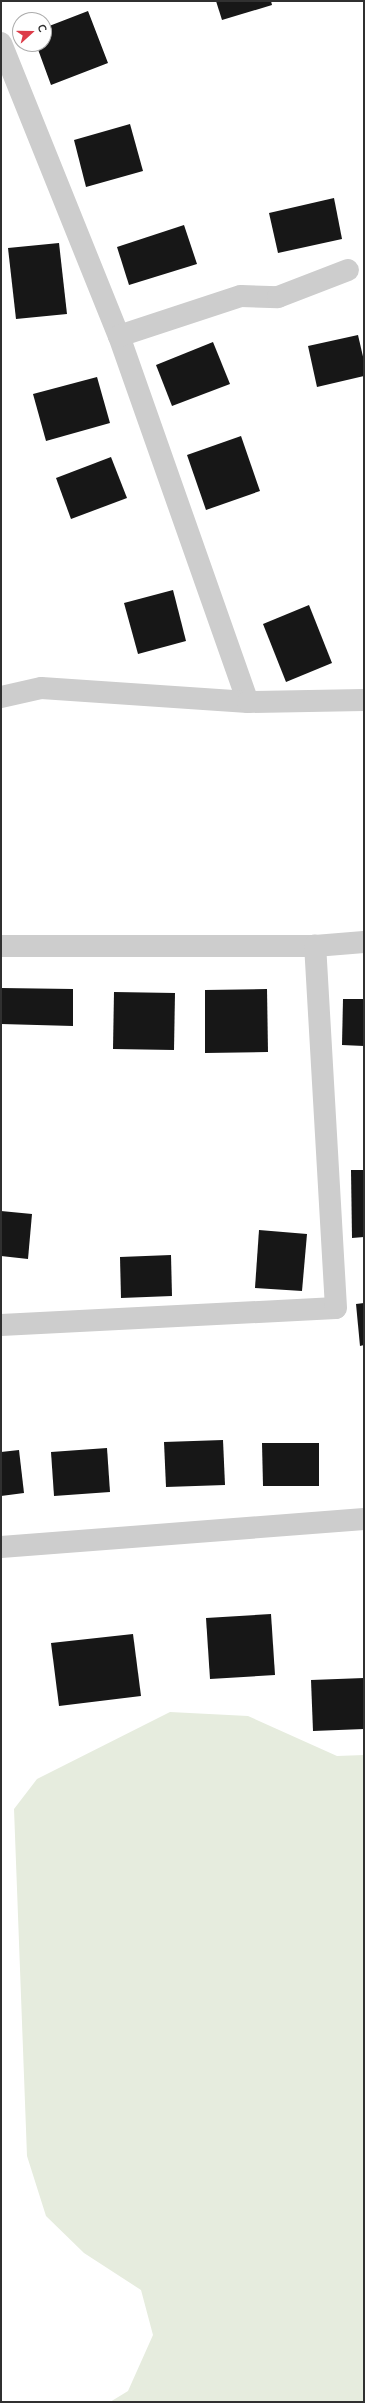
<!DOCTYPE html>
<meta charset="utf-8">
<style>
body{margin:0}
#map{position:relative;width:365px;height:2403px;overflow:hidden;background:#fff;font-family:Mulish,sans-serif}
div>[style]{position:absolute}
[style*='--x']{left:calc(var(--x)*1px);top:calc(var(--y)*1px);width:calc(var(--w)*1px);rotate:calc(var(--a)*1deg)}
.green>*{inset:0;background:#e6ecde}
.building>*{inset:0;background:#171717}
.minor>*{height:22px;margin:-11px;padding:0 11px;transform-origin:11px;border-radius:11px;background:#cdcdcd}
span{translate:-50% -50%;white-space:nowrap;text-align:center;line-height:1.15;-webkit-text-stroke:4px #fff;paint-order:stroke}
.frame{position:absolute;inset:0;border:2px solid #303030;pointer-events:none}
.north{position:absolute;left:12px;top:12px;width:40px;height:40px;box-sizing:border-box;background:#fff;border:1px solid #acacac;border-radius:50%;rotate:69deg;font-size:11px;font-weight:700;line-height:16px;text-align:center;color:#303030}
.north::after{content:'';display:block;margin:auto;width:14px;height:18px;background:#dd3c49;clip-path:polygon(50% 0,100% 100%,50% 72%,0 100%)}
</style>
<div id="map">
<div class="green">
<i style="clip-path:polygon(170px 1712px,248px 1716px,337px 1756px,364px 1755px,364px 2402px,110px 2402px,128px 2391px,153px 2335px,141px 2290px,84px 2253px,46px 2216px,27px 2156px,14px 1809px,37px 1779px)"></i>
</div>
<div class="building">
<i style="clip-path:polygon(216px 1px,271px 1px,272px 5px,222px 20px)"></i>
<i style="clip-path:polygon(88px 11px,108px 63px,51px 85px,36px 44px,44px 44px,44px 28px)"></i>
<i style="clip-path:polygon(130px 124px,143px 171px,86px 187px,74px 140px)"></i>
<i style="clip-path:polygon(334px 198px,342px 239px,278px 253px,269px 213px)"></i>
<i style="clip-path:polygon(184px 225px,197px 264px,129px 285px,117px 247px)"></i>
<i style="clip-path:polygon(59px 243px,67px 314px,16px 319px,8px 248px)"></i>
<i style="clip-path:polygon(358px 335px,364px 361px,364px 376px,317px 387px,308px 346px)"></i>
<i style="clip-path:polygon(213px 342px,230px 384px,172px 406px,156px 365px)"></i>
<i style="clip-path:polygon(97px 377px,110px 423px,46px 441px,33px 394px)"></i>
<i style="clip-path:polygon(241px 436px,260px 491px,206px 510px,187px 455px)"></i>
<i style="clip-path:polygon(111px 457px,127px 498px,71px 519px,56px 478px)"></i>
<i style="clip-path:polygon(173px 590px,186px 641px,138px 654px,124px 603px)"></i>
<i style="clip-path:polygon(309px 605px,332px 663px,286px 682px,263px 624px)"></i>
<i style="clip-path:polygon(1px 988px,73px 989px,73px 1026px,1px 1024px)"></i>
<i style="clip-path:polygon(267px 989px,268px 1052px,205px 1053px,205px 990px)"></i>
<i style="clip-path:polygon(114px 992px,175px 993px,174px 1050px,113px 1049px)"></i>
<i style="clip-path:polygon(343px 999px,364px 999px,364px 1046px,342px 1045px)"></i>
<i style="clip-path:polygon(351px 1170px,364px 1170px,364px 1237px,352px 1238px)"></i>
<i style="clip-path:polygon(1px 1211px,32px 1214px,28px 1259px,1px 1256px)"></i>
<i style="clip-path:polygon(259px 1230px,307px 1234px,302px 1291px,255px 1288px)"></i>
<i style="clip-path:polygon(171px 1255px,172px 1296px,121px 1298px,120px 1257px)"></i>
<i style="clip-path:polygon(364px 1303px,364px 1345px,360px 1346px,356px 1304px)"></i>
<i style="clip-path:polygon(223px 1440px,225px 1485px,166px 1487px,164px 1442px)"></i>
<i style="clip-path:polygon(262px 1443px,319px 1443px,319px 1486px,263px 1486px)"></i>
<i style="clip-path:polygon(107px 1448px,110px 1492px,54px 1496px,51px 1452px)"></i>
<i style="clip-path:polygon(19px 1450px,24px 1493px,1px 1496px,1px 1452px)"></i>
<i style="clip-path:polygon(271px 1614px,275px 1675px,210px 1679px,206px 1618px)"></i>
<i style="clip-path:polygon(133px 1634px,141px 1696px,59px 1706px,51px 1643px)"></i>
<i style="clip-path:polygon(364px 1678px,364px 1729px,313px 1731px,311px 1680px)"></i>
</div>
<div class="minor">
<i style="--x:1;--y:43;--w:316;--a:68.1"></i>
<i style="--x:119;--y:336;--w:388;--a:70.6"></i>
<i style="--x:248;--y:702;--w:207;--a:-176.1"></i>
<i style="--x:41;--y:688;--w:41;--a:167.3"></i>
<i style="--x:119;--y:336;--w:128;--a:-18.2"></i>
<i style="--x:241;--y:296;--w:37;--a:2"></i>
<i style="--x:278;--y:297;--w:75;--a:-21.1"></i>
<i style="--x:248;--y:702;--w:116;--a:-1"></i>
<i style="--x:1;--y:946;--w:314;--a:0"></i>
<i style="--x:315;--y:946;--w:49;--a:-4.7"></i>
<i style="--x:1;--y:1325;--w:335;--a:-2.9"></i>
<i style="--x:336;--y:1308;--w:363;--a:-93.3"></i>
<i style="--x:1;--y:1547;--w:364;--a:-4.4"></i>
</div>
<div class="frame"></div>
<div class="north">С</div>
</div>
